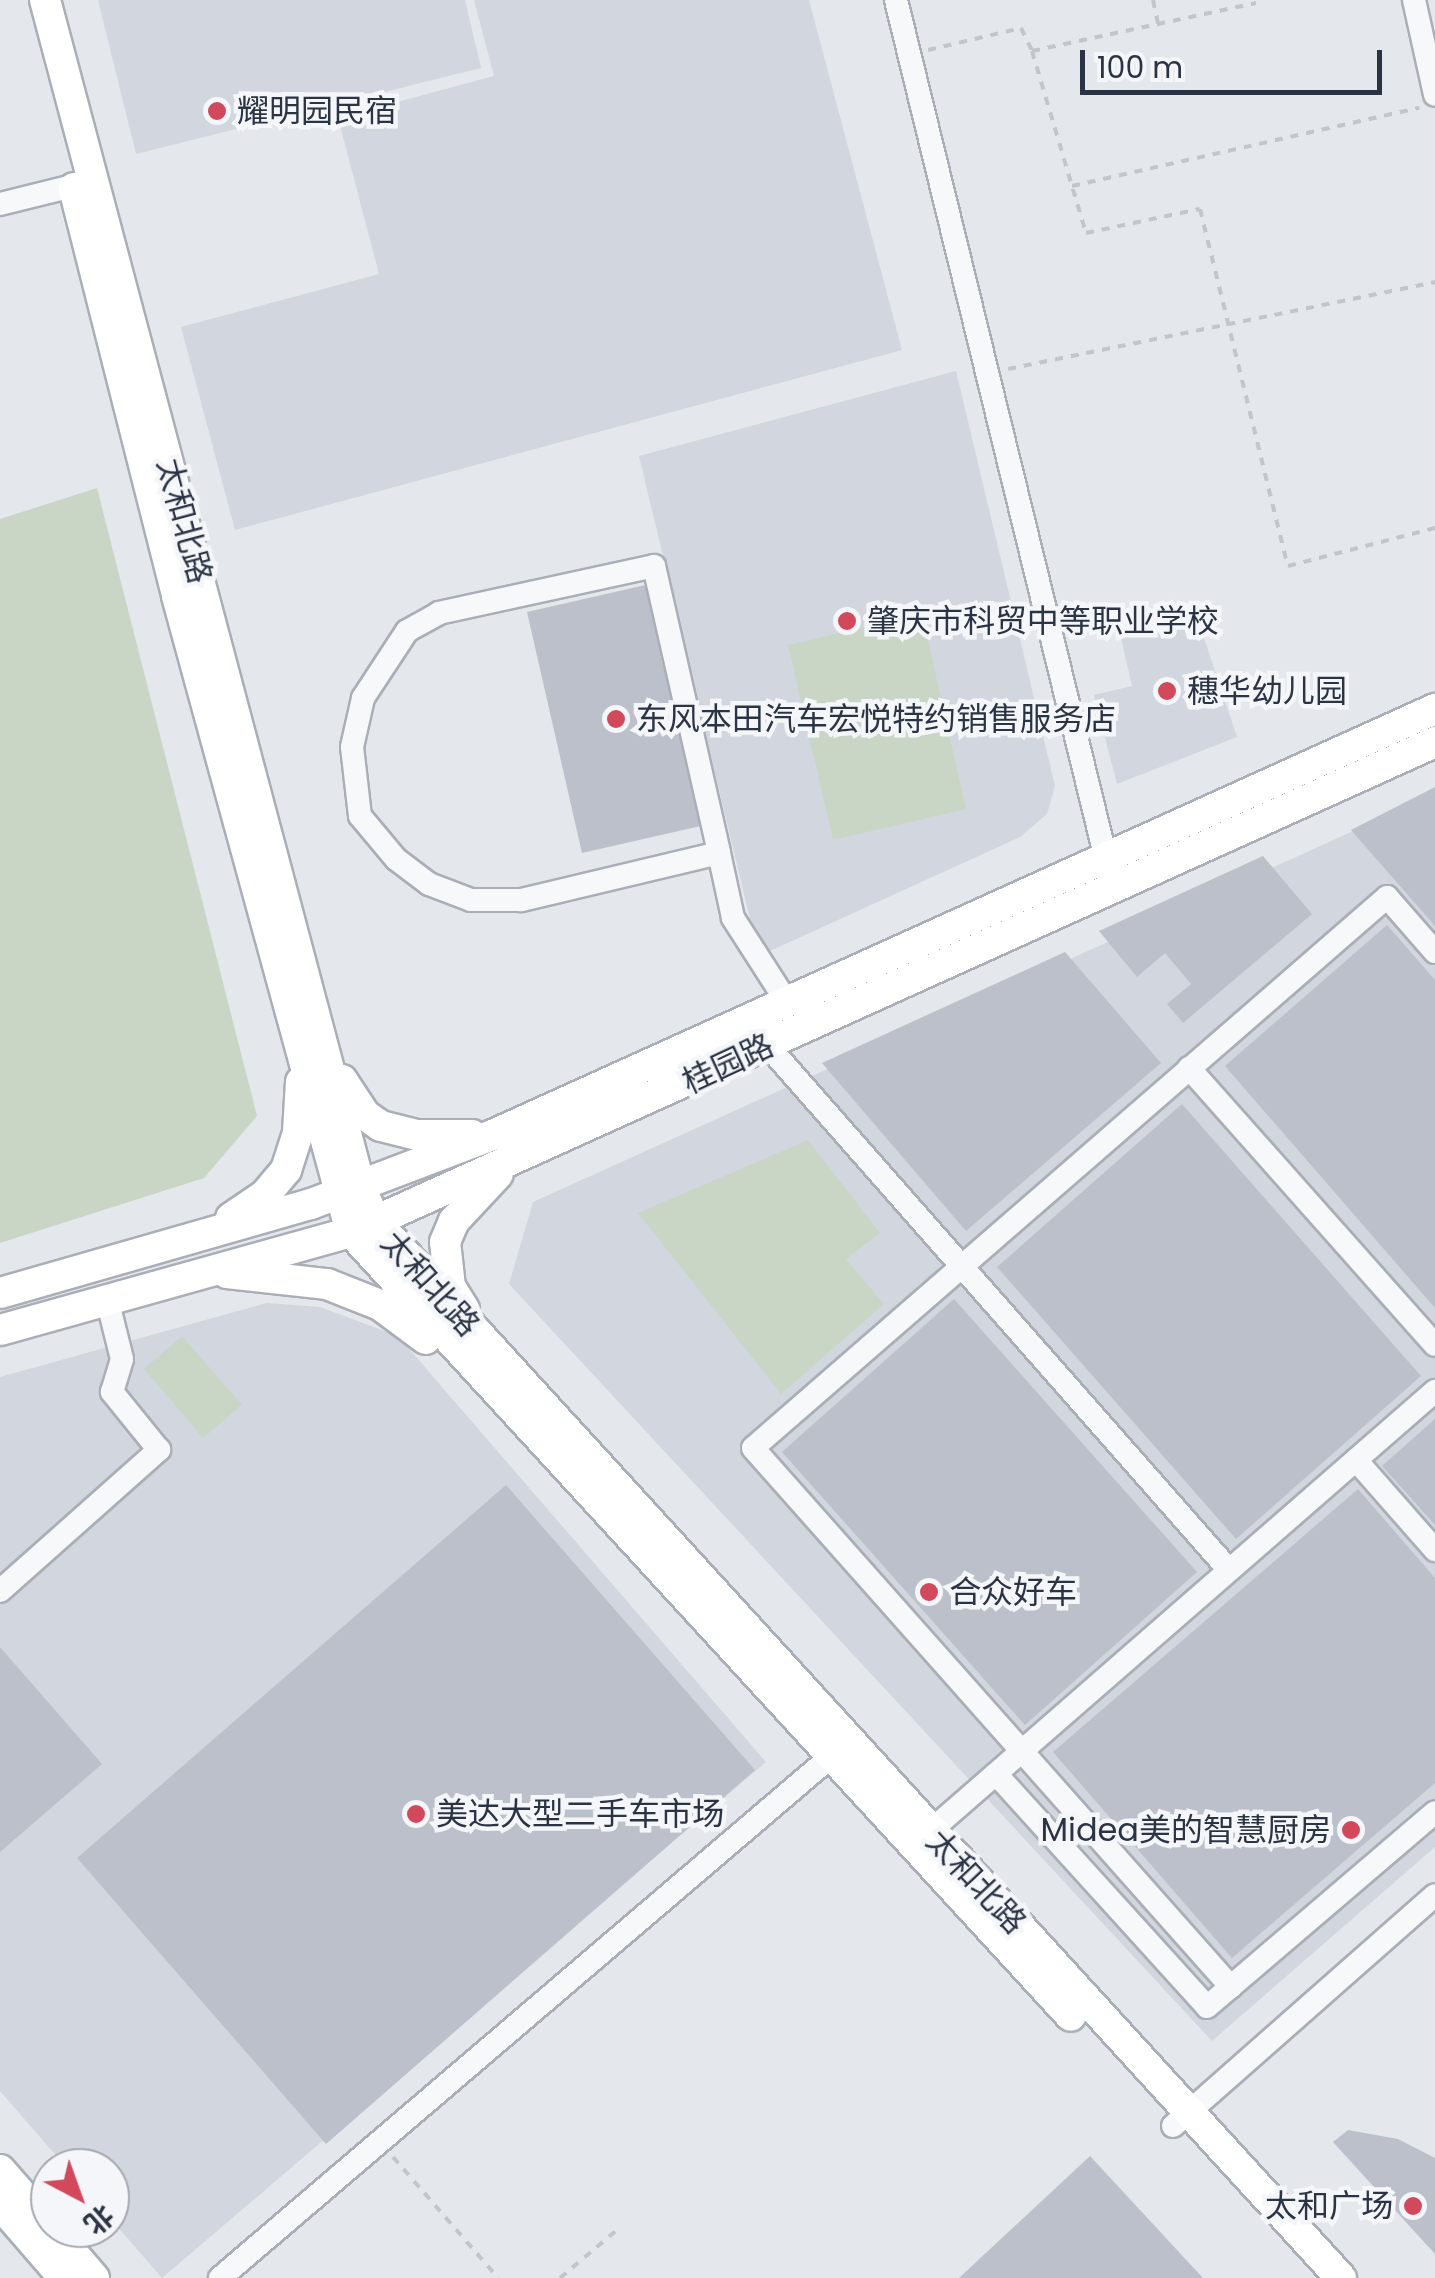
<!DOCTYPE html>
<meta charset="utf-8">
<style>
body{margin:0}
#map{position:relative;width:1435px;height:2278px;overflow:hidden;background:#e4e7ec;font-family:Poppins,"Noto Sans SC",sans-serif}
div>[style]{position:absolute}
[style*='--x']{left:calc(var(--x)*1px);top:calc(var(--y)*1px);width:calc(var(--w)*1px);rotate:calc(var(--a)*1deg)}
.built>*{inset:0;background:#d2d6de}
.green>*{inset:0;background:#c9d6c5}
.building>*{inset:0;background:#bbc0ca}
.path>*{height:4px;margin-top:-2px;transform-origin:0;background:repeating-linear-gradient(90deg,#c2c5cb 0 8px,transparent 0 16px)}
.roads{filter:drop-shadow(2px 0 #a9aeb7) drop-shadow(-2px 0 #a9aeb7) drop-shadow(0 2px #a9aeb7) drop-shadow(0 -2px #a9aeb7)}
.minor>*{height:22px;margin:-11px;padding:0 11px;transform-origin:11px;border-radius:11px;background:#f7f8fa}
.major>*{height:30px;margin:-15px;padding:0 15px;transform-origin:15px;border-radius:15px;background:#fff}
.dots>*{width:28px;height:28px;translate:-50% -50%;box-sizing:border-box;border:5px solid #f4f6f9;border-radius:50%}
span{translate:-50% -50%;white-space:nowrap;text-align:center;line-height:1.15;-webkit-text-stroke:9px #f4f6f9;paint-order:stroke}
.poi-label{font-size:32px;color:#2b3445}
.left{translate:0 -50%;text-align:left}
.right{translate:-100% -50%;text-align:right}
.street-label{font-size:32px;color:#2b3445}
.north{position:absolute;left:30px;top:2148px;width:100px;height:100px;box-sizing:border-box;background:#f4f6f9;border:2px solid #a4a8b1;border-radius:50%;rotate:139deg;font-size:28px;font-weight:700;line-height:40px;text-align:center;color:#2b3445}
.north::after{content:'';display:block;margin:auto;width:35px;height:45px;background:#d1495b;clip-path:polygon(50% 0,100% 100%,50% 72%,0 100%)}
.scale{position:absolute;left:1080px;top:50px;width:302px;height:45px;box-sizing:border-box;border:5px solid #2b3445;border-top:0;padding-left:12px;font-size:30px;line-height:35px;white-space:nowrap;color:#2b3445;-webkit-text-stroke:8px #f4f6f9;paint-order:stroke}
</style>
<div id="map">
<div class="built">
<i style="clip-path:polygon(98px 0,465px 0,481px 68px,136px 154px)"></i>
<i style="clip-path:polygon(474px 0,809px 0,902px 350px,235px 530px,181px 327px,379px 274px,338px 118px,494px 76px)"></i>
<i style="clip-path:polygon(956px 371px,1055px 786px,1047px 814px,1020px 837px,770px 951px,750px 919px,639px 456px)"></i>
<i style="clip-path:polygon(1193px 605px,1237px 737px,1117px 784px,1094px 695px,1132px 686px,1117px 621px)"></i>
<i style="clip-path:polygon(1435px 794px,1435px 1847px,1212px 2041px,509px 1284px,533px 1202px)"></i>
<i style="clip-path:polygon(267px 1303px,320px 1307px,398px 1336px,766px 1762px,162px 2278px,110px 2218px,110px 2168px,67px 2168px,0 2091px,0 1377px)"></i>
</div>
<div class="green">
<i style="clip-path:polygon(97px 488px,257px 1116px,204px 1178px,0 1243px,0 519px)"></i>
<i style="clip-path:polygon(922px 614px,966px 809px,833px 840px,788px 645px)"></i>
<i style="clip-path:polygon(808px 1140px,880px 1233px,846px 1259px,884px 1304px,781px 1394px,638px 1213px)"></i>
<i style="clip-path:polygon(182px 1336px,242px 1405px,203px 1438px,144px 1369px)"></i>
</div>
<div class="building">
<i style="clip-path:polygon(650px 584px,705px 825px,582px 853px,527px 612px)"></i>
<i style="clip-path:polygon(1435px 787px,1435px 926px,1351px 830px)"></i>
<i style="clip-path:polygon(1263px 856px,1312px 914px,1183px 1023px,1167px 1004px,1191px 984px,1165px 953px,1137px 977px,1099px 931px)"></i>
<i style="clip-path:polygon(1387px 925px,1435px 980px,1435px 1308px,1225px 1066px)"></i>
<i style="clip-path:polygon(1065px 952px,1161px 1063px,966px 1231px,822px 1063px)"></i>
<i style="clip-path:polygon(1182px 1104px,1421px 1376px,1236px 1539px,997px 1267px)"></i>
<i style="clip-path:polygon(954px 1299px,1197px 1572px,1025px 1725px,782px 1452px)"></i>
<i style="clip-path:polygon(1435px 1419px,1435px 1525px,1382px 1466px)"></i>
<i style="clip-path:polygon(506px 1485px,755px 1770px,326px 2144px,77px 1858px)"></i>
<i style="clip-path:polygon(1358px 1489px,1435px 1578px,1435px 1783px,1232px 1958px,1053px 1752px)"></i>
<i style="clip-path:polygon(0 1647px,102px 1764px,0 1852px)"></i>
<i style="clip-path:polygon(1348px 2130px,1398px 2139px,1435px 2158px,1435px 2254px,1333px 2142px)"></i>
<i style="clip-path:polygon(1090px 2156px,1203px 2278px,959px 2278px)"></i>
</div>
<div class="path">
<i style="--x:1153;--y:0;--w:25;--a:78"></i>
<i style="--x:928;--y:50;--w:96;--a:-13.3"></i>
<i style="--x:1021;--y:28;--w:25;--a:64"></i>
<i style="--x:1032;--y:51;--w:229;--a:-12.1"></i>
<i style="--x:1032;--y:51;--w:190;--a:73.5"></i>
<i style="--x:1086;--y:233;--w:116;--a:-11.9"></i>
<i style="--x:1200;--y:209;--w:368;--a:76.2"></i>
<i style="--x:1288;--y:566;--w:152;--a:-14.5"></i>
<i style="--x:1072;--y:186;--w:356;--a:-12.7"></i>
<i style="--x:1008;--y:369;--w:436;--a:-11.5"></i>
<i style="--x:393;--y:2157;--w:160;--a:49"></i>
<i style="--x:560;--y:2278;--w:76;--a:-40.2"></i>
</div>
<div class="roads">
<div class="minor">
<i style="--x:896;--y:0;--w:897;--a:76.26"></i>
<i style="--x:1414;--y:0;--w:97;--a:77.5"></i>
<i style="--x:0;--y:204;--w:92;--a:-13.9"></i>
<i style="--x:719;--y:853;--w:204;--a:166.6"></i>
<i style="--x:521;--y:900;--w:50;--a:180"></i>
<i style="--x:471;--y:900;--w:45;--a:-159.1"></i>
<i style="--x:429;--y:884;--w:41;--a:-142.9"></i>
<i style="--x:396;--y:859;--w:56;--a:-129.9"></i>
<i style="--x:360;--y:816;--w:69;--a:-96.6"></i>
<i style="--x:352;--y:747;--w:50;--a:-77.3"></i>
<i style="--x:363;--y:698;--w:80;--a:-56.7"></i>
<i style="--x:407;--y:631;--w:37;--a:-29"></i>
<i style="--x:439;--y:613;--w:220;--a:-12.3"></i>
<i style="--x:654;--y:566;--w:294;--a:77.2"></i>
<i style="--x:719;--y:853;--w:66;--a:77.8"></i>
<i style="--x:733;--y:918;--w:100;--a:57.3"></i>
<i style="--x:767;--y:1045;--w:699;--a:48.65"></i>
<i style="--x:1189;--y:1068;--w:370;--a:48.4"></i>
<i style="--x:1356;--y:1460;--w:120;--a:48.7"></i>
<i style="--x:0;--y:1591;--w:213;--a:-41.6"></i>
<i style="--x:159;--y:1450;--w:75;--a:-129"></i>
<i style="--x:112;--y:1392;--w:34;--a:-73"></i>
<i style="--x:122;--y:1359;--w:62;--a:-104"></i>
<i style="--x:996;--y:1774;--w:314;--a:47.8"></i>
<i style="--x:1207;--y:2007;--w:300;--a:-40.5"></i>
<i style="--x:921;--y:1839;--w:682;--a:-41.08"></i>
<i style="--x:1231;--y:1987;--w:720;--a:-131.57"></i>
<i style="--x:753;--y:1448;--w:840;--a:-40.99"></i>
<i style="--x:1387;--y:897;--w:73;--a:48.9"></i>
<i style="--x:1173;--y:2126;--w:349;--a:-41.4"></i>
<i style="--x:220;--y:2278;--w:816;--a:-40.48"></i>
</div>
<div class="major">
<i style="--x:45;--y:0;--w:1227;--a:75.13"></i>
<i style="--x:360;--y:1186;--w:38;--a:67"></i>
<i style="--x:375;--y:1221;--w:1432;--a:47.58"></i>
<i style="--x:74;--y:188;--w:421;--a:75.8"></i>
<i style="--x:177;--y:596;--w:659;--a:74.7"></i>
<i style="--x:351;--y:1232;--w:1064;--a:47.44"></i>
<i style="--x:342;--y:1080;--w:42;--a:56.7"></i>
<i style="--x:365;--y:1115;--w:19;--a:35"></i>
<i style="--x:381;--y:1126;--w:38;--a:14"></i>
<i style="--x:418;--y:1135;--w:54;--a:0"></i>
<i style="--x:231;--y:1218;--w:41;--a:-34.1"></i>
<i style="--x:265;--y:1195;--w:33;--a:-50"></i>
<i style="--x:286;--y:1170;--w:40;--a:-72"></i>
<i style="--x:298;--y:1132;--w:50;--a:-86.6"></i>
<i style="--x:227;--y:1273;--w:101;--a:6.3"></i>
<i style="--x:327;--y:1284;--w:57;--a:21.6"></i>
<i style="--x:380;--y:1305;--w:57;--a:36.5"></i>
<i style="--x:0;--y:1293;--w:323;--a:-16"></i>
<i style="--x:311;--y:1204;--w:197;--a:-20.8"></i>
<i style="--x:495;--y:1134;--w:1032;--a:-24.33"></i>
<i style="--x:464;--y:1309;--w:26;--a:-122"></i>
<i style="--x:450;--y:1287;--w:45;--a:-96.3"></i>
<i style="--x:445;--y:1242;--w:23;--a:-67"></i>
<i style="--x:454;--y:1221;--w:64;--a:-46.9"></i>
<i style="--x:0;--y:1330;--w:364;--a:-15.6"></i>
<i style="--x:351;--y:1232;--w:1190;--a:-24.32"></i>
<i style="--x:0;--y:2170;--w:76;--a:48.7"></i>
<i style="--x:0;--y:2204;--w:98;--a:49.1"></i>
<i style="--x:51;--y:2228;--w:66;--a:49.3"></i>
</div>
</div>
<div class="dots">
<i style="left:217px;top:111px;background:#d1495b"></i>
<i style="left:847px;top:621px;background:#d1495b"></i>
<i style="left:1167px;top:691px;background:#d1495b"></i>
<i style="left:616px;top:719px;background:#d1495b"></i>
<i style="left:929px;top:1592px;background:#d1495b"></i>
<i style="left:416px;top:1814px;background:#d1495b"></i>
<i style="left:1351px;top:1830px;background:#d1495b"></i>
<i style="left:1413px;top:2206px;background:#d1495b"></i>
</div>
<div class="poi-label">
<span class="left" style="left:237px;top:111px">耀明园民宿</span>
<span class="left" style="left:867px;top:621px">肇庆市科贸中等职业学校</span>
<span class="left" style="left:1187px;top:691px">穗华幼儿园</span>
<span class="left" style="left:636px;top:719px">东风本田汽车宏悦特约销售服务店</span>
<span class="left" style="left:949px;top:1592px">合众好车</span>
<span class="left" style="left:436px;top:1814px">美达大型二手车市场</span>
<span class="right" style="left:1331px;top:1830px">Midea美的智慧厨房</span>
<span class="right" style="left:1393px;top:2206px">太和广场</span>
</div>
<div class="street-label">
<span style="left:184px;top:521px;rotate:75deg">太和北路</span>
<span style="left:728px;top:1064px;rotate:-25deg">桂园路</span>
<span style="left:430px;top:1284px;rotate:48deg">太和北路</span>
<span style="left:976px;top:1882px;rotate:47deg">太和北路</span>
</div>
<div class="north">北</div>
<div class="scale">100 m</div>
</div>
